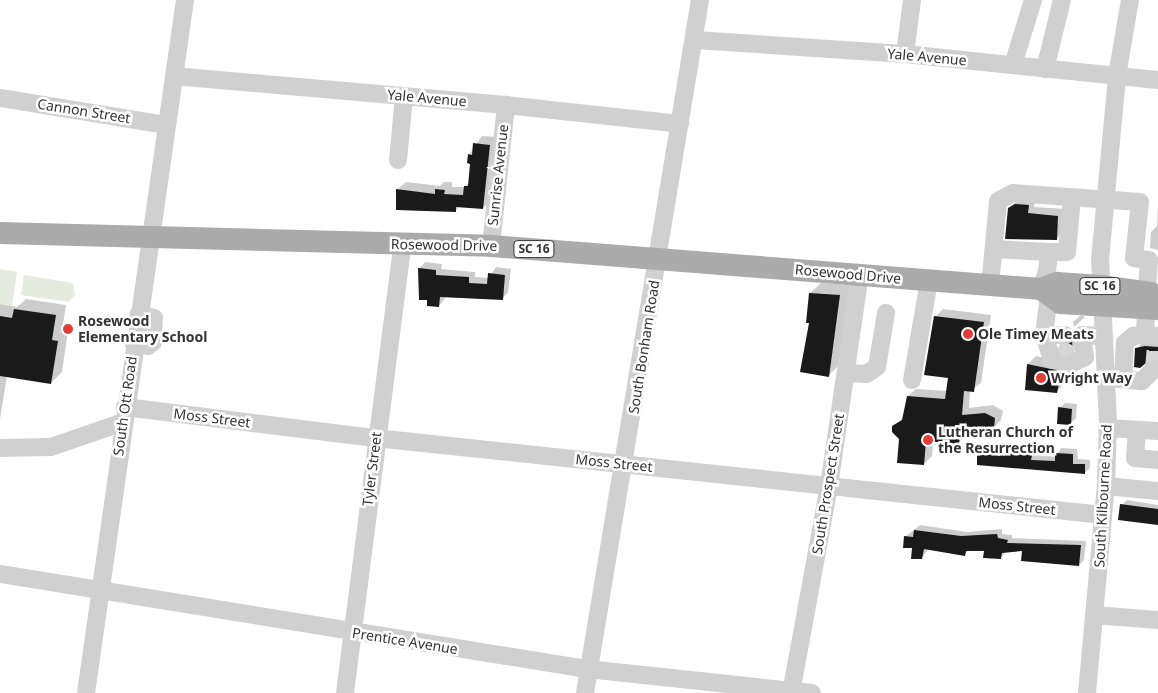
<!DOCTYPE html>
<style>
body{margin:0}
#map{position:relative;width:1158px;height:693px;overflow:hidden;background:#fff;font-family:"Noto Sans",sans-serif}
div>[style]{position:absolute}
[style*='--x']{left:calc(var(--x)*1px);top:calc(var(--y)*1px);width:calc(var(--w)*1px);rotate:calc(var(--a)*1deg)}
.green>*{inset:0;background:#e5ecdf}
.shadow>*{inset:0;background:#0003}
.building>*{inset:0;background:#1a1a1a}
.minor-tunnel>*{height:18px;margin-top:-9px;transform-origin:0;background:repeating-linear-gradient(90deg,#d6d6d6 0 18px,transparent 0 27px)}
.minor>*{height:18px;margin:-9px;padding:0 9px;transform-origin:9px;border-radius:9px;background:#d0d0d0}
.major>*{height:22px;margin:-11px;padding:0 11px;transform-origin:11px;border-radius:11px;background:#ababab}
.dots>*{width:14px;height:14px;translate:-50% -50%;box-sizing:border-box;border:2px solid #fff;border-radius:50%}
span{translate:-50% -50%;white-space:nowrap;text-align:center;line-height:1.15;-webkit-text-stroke:5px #fff;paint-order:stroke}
.shield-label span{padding:1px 4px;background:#fff;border:1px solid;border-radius:4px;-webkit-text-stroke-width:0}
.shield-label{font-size:12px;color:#333;font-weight:700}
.street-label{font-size:14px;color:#333}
.poi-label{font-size:14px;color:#333;font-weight:700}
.left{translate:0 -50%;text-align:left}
</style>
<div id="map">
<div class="green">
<i style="clip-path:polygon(0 269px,17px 272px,12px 306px,0 304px)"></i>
<i style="clip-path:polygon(24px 275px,73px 283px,75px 295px,69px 302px,21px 295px)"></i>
</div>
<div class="shadow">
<i style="clip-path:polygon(482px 136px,497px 137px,491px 200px,483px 208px,460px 206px,455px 211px,398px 189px,406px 182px,440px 186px,444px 182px,452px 182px,452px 187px,465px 187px,470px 181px,472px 163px,469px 155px)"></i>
<i style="clip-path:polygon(1035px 198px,1034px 207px,1065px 209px,1063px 232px,1056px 239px,1009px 208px,1017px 201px)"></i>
<i style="clip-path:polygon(1158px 205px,1158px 250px,1150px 248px,1151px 232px,1157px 226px)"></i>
<i style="clip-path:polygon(425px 262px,442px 264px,441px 269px,475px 272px,475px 277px,489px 278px,496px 267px,511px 269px,508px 292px,502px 299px,446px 297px,439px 306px,429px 299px,419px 269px)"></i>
<i style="clip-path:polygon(821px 283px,850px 285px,839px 365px,828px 376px,811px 321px,810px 293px)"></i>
<i style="clip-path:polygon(26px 299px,66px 305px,62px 330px,68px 331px,62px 372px,51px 383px,7px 376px,0 419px,0 304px,17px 307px)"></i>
<i style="clip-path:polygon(943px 309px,991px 315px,981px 383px,970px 391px,969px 408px,993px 405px,1003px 411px,1001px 420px,993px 428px,967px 426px,966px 435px,958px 443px,933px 440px,932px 456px,924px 464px,900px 439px,894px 427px,904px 417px,908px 396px,916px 389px,947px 391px,949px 377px,935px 317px)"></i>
<i style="clip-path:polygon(1081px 315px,1085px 317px,1074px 327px,1073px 322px)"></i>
<i style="clip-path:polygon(1080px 335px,1081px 342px,1073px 350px,1060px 347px,1068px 339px)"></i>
<i style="clip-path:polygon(1142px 343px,1158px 343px,1158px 357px,1137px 349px)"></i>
<i style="clip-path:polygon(1036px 356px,1064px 362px,1068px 367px,1064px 384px,1056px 392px,1026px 389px,1028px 364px)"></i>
<i style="clip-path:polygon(1065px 403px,1077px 404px,1076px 418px,1070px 424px,1060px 408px)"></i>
<i style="clip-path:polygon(983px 446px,1037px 447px,1036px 455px,1056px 457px,1061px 448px,1077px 449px,1078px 459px,1090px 460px,1090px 468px,1085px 473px,978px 451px)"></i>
<i style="clip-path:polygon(1127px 500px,1158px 505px,1158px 525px,1122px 505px)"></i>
<i style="clip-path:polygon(920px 525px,967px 532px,1002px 529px,1002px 534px,1012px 535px,1012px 538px,1086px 541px,1084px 560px,1079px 565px,1023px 550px,1006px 552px,1001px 557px,985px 550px,969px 550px,965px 554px,928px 549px,922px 558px,905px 537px)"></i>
</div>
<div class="building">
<i style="clip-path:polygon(473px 143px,490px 145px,483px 209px,456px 207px,456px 212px,396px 210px,396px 189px,435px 194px,435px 189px,445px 190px,444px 194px,463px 195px,464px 186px,468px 186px,470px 164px,467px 163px,468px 154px,472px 155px)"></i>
<i style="clip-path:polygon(1015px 204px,1029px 205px,1028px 213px,1058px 216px,1057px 240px,1005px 239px,1008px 208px)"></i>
<i style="clip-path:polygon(418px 268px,436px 270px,436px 275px,469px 277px,469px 283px,487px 284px,488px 273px,505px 275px,503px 300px,440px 297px,439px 307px,427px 306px,427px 300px,419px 300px)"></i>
<i style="clip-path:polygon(809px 293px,840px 295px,829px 377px,800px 372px,809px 323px,806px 323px)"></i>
<i style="clip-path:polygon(14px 309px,56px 315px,52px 340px,58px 341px,51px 384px,0 376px,0 316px,12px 318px)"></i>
<i style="clip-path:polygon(934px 316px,984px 322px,974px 392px,964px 391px,962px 415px,985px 413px,995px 418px,994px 429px,961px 426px,959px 444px,926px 441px,924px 465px,897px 463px,899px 439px,892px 432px,892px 426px,902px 420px,907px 396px,945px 399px,948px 378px,924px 375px)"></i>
<i style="clip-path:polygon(1072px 342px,1073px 351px,1062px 356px,1059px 346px)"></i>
<i style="clip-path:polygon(1145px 346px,1158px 347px,1158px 359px,1151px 359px,1140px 368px,1134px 367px,1135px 348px)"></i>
<i style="clip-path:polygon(1027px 364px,1056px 370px,1061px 375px,1057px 393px,1025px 390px)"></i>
<i style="clip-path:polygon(1058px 407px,1072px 409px,1071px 425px,1057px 424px)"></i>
<i style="clip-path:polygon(1015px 450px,1033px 451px,1031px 460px,1055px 461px,1055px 453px,1073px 454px,1073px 464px,1085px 464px,1085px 474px,977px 465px,977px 451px,1015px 453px)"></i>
<i style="clip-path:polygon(1120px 504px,1158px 509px,1158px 525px,1118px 520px)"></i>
<i style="clip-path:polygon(914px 530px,961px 536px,997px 534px,998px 538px,1008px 540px,1007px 543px,1081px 545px,1079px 566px,1021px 561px,1022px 551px,1002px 553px,1001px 559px,983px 558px,984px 551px,966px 551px,965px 556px,924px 549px,922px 559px,911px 559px,912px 548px,903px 548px,904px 536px,913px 537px)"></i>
</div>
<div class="minor-tunnel">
<i style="--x:1058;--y:348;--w:16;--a:27"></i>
<i style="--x:1154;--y:369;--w:22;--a:-85"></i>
</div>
<div class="minor">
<i style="--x:695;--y:40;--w:210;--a:3.8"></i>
<i style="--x:905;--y:54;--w:254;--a:5.9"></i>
<i style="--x:905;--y:54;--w:54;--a:-82.6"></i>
<i style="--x:1013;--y:65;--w:68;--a:-72.9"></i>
<i style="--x:1045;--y:69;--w:71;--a:-76.2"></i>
<i style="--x:174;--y:76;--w:333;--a:5"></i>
<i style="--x:506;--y:105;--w:175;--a:6.2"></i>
<i style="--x:0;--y:98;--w:169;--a:9.2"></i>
<i style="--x:398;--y:160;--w:64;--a:-84.6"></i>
<i style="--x:491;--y:246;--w:142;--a:-83.9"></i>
<i style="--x:994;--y:249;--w:55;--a:3.1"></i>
<i style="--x:990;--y:286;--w:85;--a:-84.6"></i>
<i style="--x:998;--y:201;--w:17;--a:-28"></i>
<i style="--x:1013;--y:193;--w:127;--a:4.1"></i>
<i style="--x:1140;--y:202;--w:56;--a:96.1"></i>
<i style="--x:1134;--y:258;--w:15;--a:8"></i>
<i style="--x:1149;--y:260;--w:32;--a:94"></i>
<i style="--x:1041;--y:289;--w:18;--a:-71"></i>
<i style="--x:1047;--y:272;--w:20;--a:-84"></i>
<i style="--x:1049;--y:252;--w:18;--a:0"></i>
<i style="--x:1067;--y:252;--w:54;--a:-84.7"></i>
<i style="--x:1049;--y:295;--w:40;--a:97.1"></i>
<i style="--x:1044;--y:335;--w:21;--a:0"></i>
<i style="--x:1146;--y:310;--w:25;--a:92"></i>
<i style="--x:1145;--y:335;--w:13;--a:4"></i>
<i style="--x:1044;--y:335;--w:26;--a:72"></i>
<i style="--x:134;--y:344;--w:14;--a:8"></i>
<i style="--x:148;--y:346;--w:6;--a:-39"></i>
<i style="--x:153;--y:342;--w:24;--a:-88"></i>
<i style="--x:154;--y:318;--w:16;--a:-166"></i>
<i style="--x:1085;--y:357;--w:22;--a:-98"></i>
<i style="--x:1082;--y:335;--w:22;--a:3"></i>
<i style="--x:1066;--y:366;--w:21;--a:-25"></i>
<i style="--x:846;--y:373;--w:20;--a:3"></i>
<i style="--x:866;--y:374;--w:13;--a:-32"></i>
<i style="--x:877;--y:367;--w:55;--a:-80.5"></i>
<i style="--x:1111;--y:378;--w:31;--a:6"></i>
<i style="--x:1142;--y:381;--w:17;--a:-45"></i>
<i style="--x:1123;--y:379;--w:36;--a:-87"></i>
<i style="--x:1125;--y:343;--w:11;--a:-41"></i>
<i style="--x:1133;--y:336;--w:12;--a:-5"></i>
<i style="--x:912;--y:380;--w:100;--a:-80.3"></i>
<i style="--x:125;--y:407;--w:252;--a:7.1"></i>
<i style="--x:375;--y:438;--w:732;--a:6.04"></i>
<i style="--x:1107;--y:428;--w:51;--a:3.4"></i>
<i style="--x:1137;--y:430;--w:28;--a:94"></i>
<i style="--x:1135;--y:458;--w:23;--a:5"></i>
<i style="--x:0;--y:448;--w:51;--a:-1.1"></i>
<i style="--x:51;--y:447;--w:76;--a:-19.1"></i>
<i style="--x:1106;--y:486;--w:52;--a:5.5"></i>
<i style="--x:0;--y:574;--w:595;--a:9.19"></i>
<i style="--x:587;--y:669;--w:226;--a:6.1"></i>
<i style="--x:1094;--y:615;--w:64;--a:4.5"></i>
<i style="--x:86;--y:693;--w:700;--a:-81.87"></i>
<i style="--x:345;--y:693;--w:452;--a:-82.7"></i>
<i style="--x:585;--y:693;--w:702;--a:-80.58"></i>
<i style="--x:791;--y:693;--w:210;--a:-79.6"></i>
<i style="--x:829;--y:486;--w:214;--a:-81.7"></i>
<i style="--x:1087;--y:693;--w:208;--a:-84.8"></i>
<i style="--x:1106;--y:486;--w:65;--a:-88.2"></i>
<i style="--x:1108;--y:421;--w:161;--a:-92.8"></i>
<i style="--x:1100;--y:260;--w:185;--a:-84.7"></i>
<i style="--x:1117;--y:76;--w:77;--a:-80.3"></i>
</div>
<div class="major">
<i style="--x:0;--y:233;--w:491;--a:1.5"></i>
<i style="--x:491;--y:246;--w:552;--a:4.47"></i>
<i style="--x:1041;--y:289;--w:17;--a:-21"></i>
<i style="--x:1057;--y:283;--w:44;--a:3.9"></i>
<i style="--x:1101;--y:286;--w:50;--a:8"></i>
<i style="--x:1151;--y:293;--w:9;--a:36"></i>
<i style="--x:1041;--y:289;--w:24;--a:36"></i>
<i style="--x:1060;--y:303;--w:98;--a:3.5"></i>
</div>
<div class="dots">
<i style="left:68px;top:329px;background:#e63c39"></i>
<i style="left:968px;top:334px;background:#e63c39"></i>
<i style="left:1041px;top:378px;background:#e63c39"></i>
<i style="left:928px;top:440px;background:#e63c39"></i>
</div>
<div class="shield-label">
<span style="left:534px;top:249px">SC 16</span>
<span style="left:1100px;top:286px">SC 16</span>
</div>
<div class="street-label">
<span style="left:927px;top:57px;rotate:5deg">Yale Avenue</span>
<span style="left:427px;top:98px;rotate:5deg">Yale Avenue</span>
<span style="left:84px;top:111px;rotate:9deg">Cannon Street</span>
<span style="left:498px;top:175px;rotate:-84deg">Sunrise Avenue</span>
<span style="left:444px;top:245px;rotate:1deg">Rosewood Drive</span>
<span style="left:848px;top:274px;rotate:5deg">Rosewood Drive</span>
<span style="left:644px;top:347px;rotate:-81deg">South Bonham Road</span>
<span style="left:125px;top:406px;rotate:-82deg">South Ott Road</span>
<span style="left:212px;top:418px;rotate:7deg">Moss Street</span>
<span style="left:614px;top:463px;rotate:6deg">Moss Street</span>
<span style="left:372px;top:469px;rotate:-83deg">Tyler Street</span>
<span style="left:828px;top:484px;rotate:-81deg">South Prospect Street</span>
<span style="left:1103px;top:496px;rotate:-87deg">South Kilbourne Road</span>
<span style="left:1017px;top:506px;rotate:6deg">Moss Street</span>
<span style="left:405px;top:641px;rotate:9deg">Prentice Avenue</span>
</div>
<div class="poi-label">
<span class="left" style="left:78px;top:329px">Rosewood<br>Elementary School</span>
<span class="left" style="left:978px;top:334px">Ole Timey Meats</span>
<span class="left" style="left:1051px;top:378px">Wright Way</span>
<span class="left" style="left:938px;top:440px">Lutheran Church of<br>the Resurrection</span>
</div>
</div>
